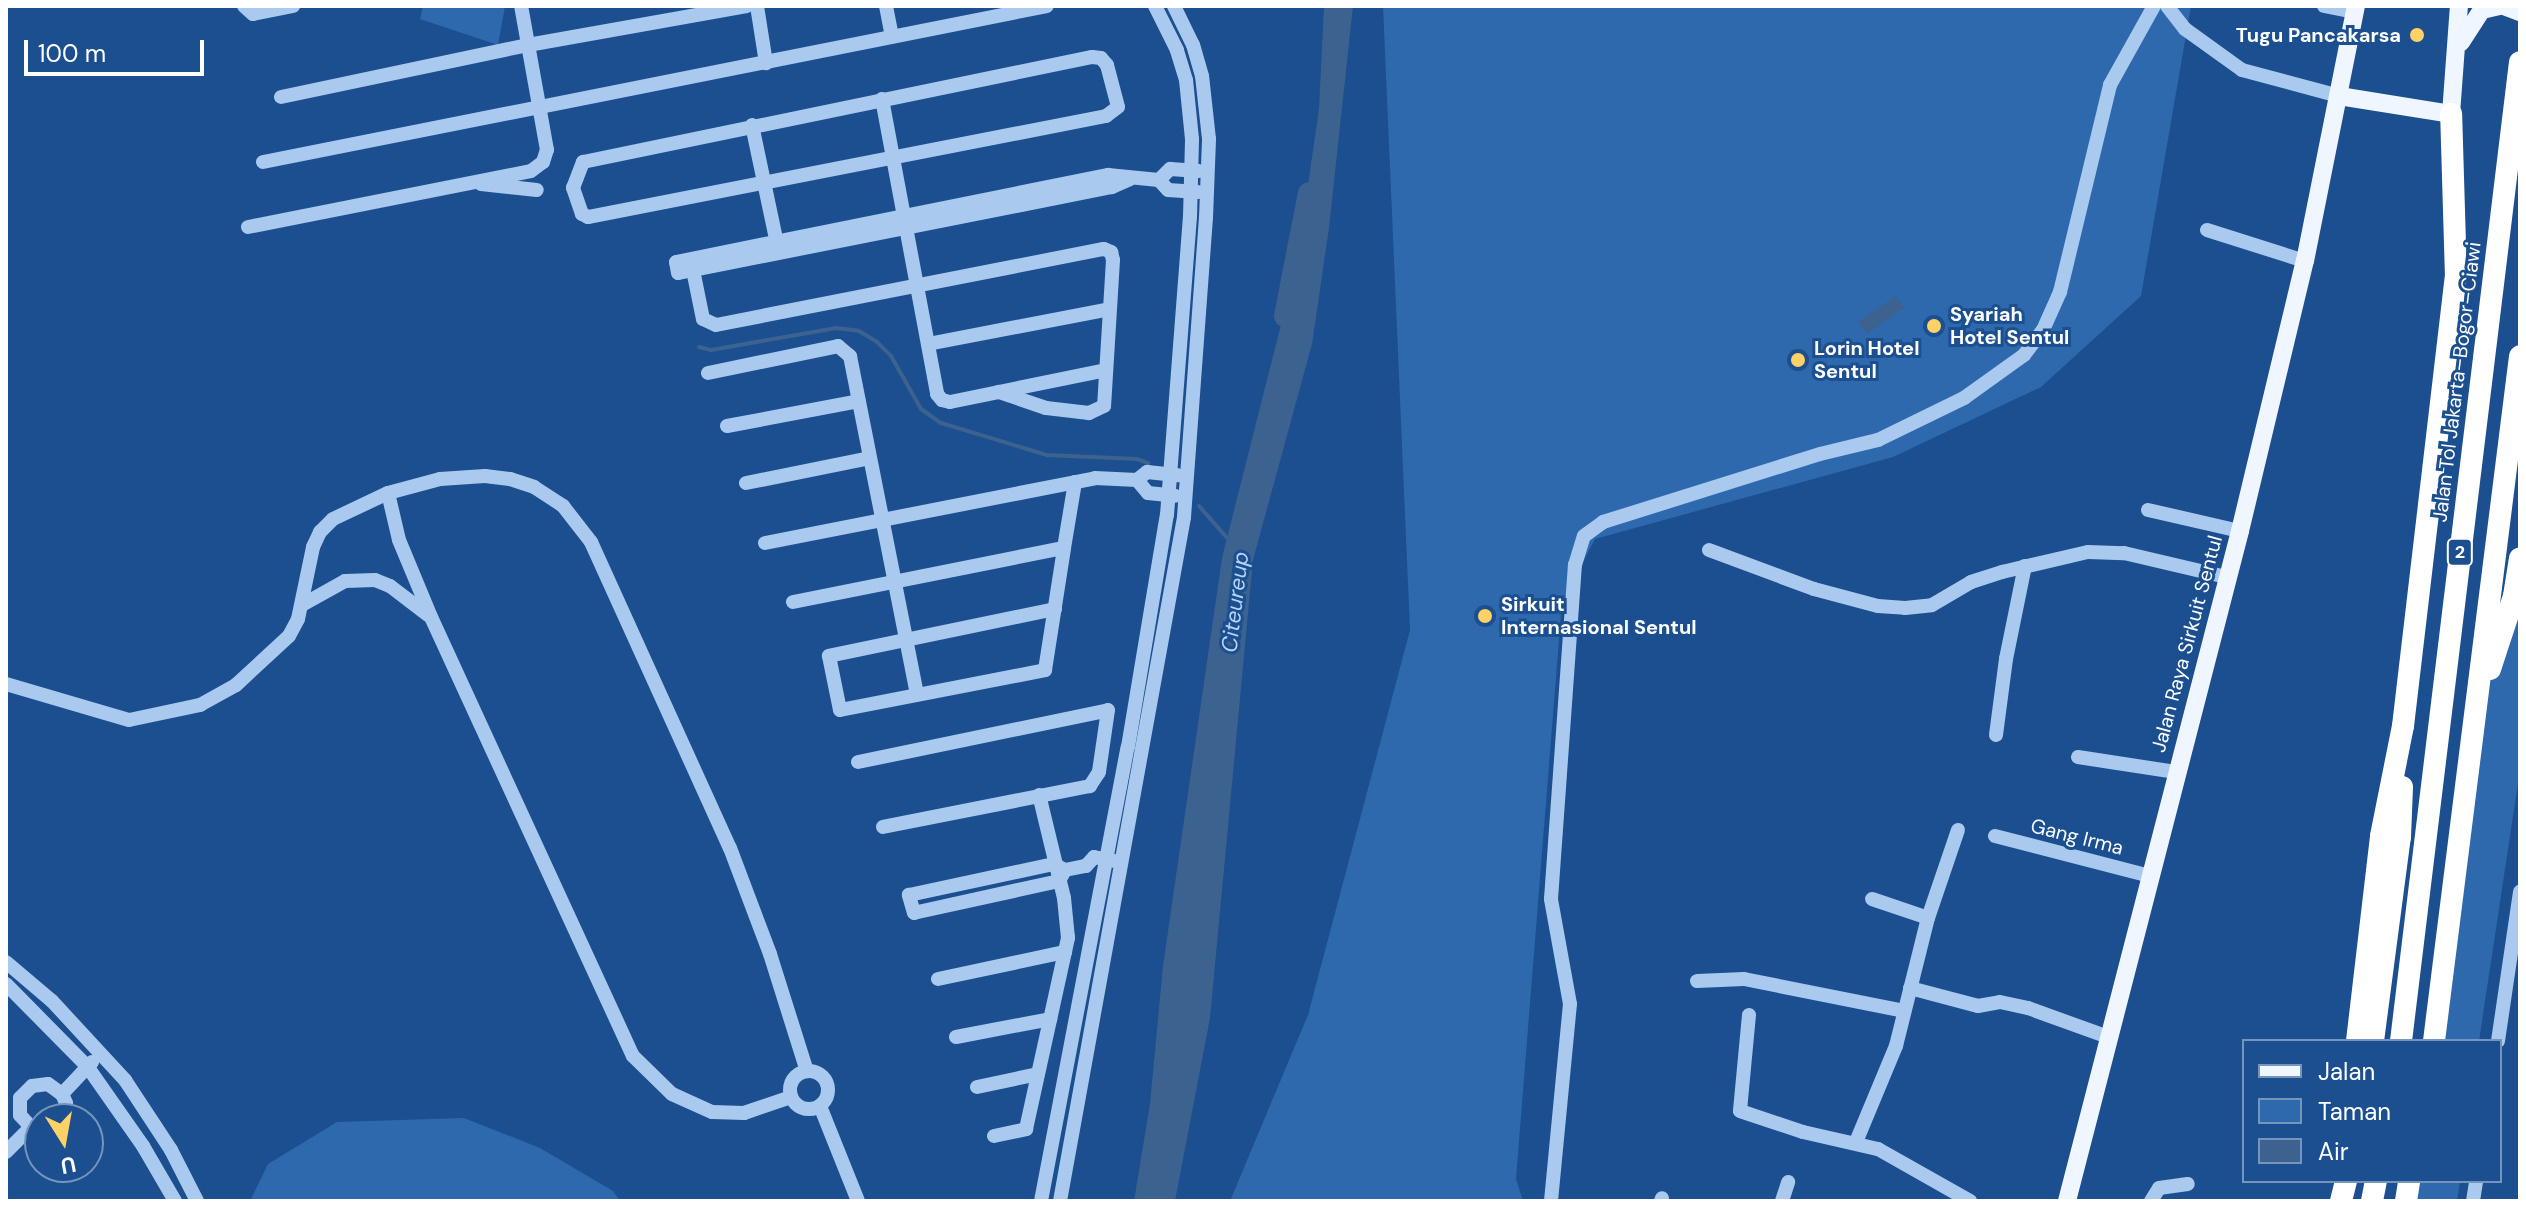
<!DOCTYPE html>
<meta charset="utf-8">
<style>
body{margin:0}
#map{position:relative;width:2526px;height:1207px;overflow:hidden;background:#1b4f8f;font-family:"DM Sans",sans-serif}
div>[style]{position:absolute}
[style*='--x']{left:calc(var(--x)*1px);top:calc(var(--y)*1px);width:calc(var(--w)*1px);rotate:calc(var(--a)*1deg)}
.green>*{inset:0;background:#2e69ad}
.water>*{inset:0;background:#3c6290}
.stream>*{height:4px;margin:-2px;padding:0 2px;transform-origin:2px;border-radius:2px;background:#3c6290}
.river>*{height:22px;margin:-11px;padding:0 11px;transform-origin:11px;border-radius:11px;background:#3c6290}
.minor>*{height:14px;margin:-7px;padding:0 7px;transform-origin:7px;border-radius:7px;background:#a9c9ee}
.minor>.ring{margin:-7px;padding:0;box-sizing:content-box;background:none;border:14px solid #a9c9ee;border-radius:50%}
.major>*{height:18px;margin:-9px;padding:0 9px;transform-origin:9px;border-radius:9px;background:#f0f6ff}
.highway>*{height:22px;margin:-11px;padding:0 11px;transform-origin:11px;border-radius:11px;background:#fff}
.dots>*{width:22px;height:22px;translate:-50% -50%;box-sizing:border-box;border:4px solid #1b4f8f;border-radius:50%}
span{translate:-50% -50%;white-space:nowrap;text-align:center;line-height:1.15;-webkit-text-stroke:6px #1b4f8f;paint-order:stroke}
.shield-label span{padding:2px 6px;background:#1b4f8f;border:2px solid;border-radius:6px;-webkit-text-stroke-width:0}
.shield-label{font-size:18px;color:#fff;font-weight:700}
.poi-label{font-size:20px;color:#fff;font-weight:700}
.right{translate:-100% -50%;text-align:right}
.left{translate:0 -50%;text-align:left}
.street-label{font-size:20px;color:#fff}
.water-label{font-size:22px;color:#b5d3f5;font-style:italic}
.frame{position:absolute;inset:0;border:8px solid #fff;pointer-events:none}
.legend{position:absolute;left:2242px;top:1039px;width:260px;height:144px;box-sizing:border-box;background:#1b4f8f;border:2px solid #7695bc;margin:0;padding:10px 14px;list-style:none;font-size:24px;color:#fff}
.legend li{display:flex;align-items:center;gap:16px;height:40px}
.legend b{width:40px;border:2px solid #7695bc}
.north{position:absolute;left:24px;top:1103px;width:80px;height:80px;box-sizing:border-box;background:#1b4f8f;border:2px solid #7695bc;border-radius:50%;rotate:169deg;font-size:22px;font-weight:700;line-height:32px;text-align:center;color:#fff}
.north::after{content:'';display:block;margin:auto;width:28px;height:36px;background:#ffd166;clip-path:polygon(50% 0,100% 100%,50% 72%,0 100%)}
.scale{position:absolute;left:24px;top:40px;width:180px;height:36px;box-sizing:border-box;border:4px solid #fff;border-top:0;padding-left:10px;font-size:24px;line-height:28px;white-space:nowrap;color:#fff;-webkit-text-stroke:6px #1b4f8f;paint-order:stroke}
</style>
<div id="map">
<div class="green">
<i style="clip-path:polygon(423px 6px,505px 6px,498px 45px,420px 19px)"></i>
<i style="clip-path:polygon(1383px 6px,2191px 6px,2141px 296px,2041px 387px,1893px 457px,1595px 539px,1562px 602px,1516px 1179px,1523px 1201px,1230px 1201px,1308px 1015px,1410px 630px)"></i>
<i style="clip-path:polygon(2520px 558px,2520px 770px,2479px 1041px,2434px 1041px,2474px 722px)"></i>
<i style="clip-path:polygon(464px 1118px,540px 1148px,613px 1191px,620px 1201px,250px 1201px,268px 1164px,337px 1122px)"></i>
<i style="clip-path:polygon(2409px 1181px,2460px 1181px,2457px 1201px,2406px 1201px)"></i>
</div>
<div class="water">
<i style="clip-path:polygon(1324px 6px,1353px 6px,1329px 228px,1312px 344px,1253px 560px,1210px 1018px,1175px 1201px,1134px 1201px,1150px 1104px,1163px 966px,1222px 558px,1297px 261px,1319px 109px)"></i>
<i style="clip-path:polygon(1896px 296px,1904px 308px,1867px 334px,1858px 322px)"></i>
</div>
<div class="stream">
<i style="--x:699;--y:347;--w:12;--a:14"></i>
<i style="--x:711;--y:350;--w:127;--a:-10"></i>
<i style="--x:836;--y:328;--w:23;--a:7"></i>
<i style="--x:859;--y:331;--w:21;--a:31"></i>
<i style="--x:877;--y:342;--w:20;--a:45"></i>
<i style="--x:891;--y:356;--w:61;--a:60.5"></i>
<i style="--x:921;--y:409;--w:24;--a:35"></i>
<i style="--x:941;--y:423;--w:111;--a:16.8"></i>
<i style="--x:1047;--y:455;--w:90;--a:2.5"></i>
<i style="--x:1137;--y:459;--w:12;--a:20"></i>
<i style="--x:1199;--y:506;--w:45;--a:48.6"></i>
</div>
<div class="river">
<i style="--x:1285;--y:316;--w:125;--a:-79"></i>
</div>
<div class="minor">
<i style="--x:244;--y:6;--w:12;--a:42"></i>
<i style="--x:253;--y:14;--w:41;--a:-11.3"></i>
<i style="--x:757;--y:6;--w:58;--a:81"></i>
<i style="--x:886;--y:6;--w:31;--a:79"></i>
<i style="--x:2167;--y:6;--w:29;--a:52"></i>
<i style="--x:2185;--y:29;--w:70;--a:35.7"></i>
<i style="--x:2242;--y:70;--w:100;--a:15"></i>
<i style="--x:2324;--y:6;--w:32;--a:11"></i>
<i style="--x:1092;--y:57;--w:9;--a:6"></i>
<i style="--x:1101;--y:58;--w:9;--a:49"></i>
<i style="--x:1107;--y:65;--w:43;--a:75.3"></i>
<i style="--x:1118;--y:107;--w:15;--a:143"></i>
<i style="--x:1106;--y:116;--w:528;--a:168.97"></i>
<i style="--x:588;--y:217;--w:7;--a:-153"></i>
<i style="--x:582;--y:214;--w:28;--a:-109"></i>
<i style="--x:573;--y:188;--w:28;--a:-69"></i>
<i style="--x:583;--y:162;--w:520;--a:-11.66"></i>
<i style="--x:281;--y:97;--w:252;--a:-11.9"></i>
<i style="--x:528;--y:45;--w:222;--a:-10.1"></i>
<i style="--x:882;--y:99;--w:300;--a:79.4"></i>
<i style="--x:937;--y:394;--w:8;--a:50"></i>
<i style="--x:942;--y:400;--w:8;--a:14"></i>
<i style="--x:950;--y:402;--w:159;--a:-11.6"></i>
<i style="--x:752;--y:125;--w:126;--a:78.1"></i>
<i style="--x:263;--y:162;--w:799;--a:-11.25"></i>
<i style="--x:1130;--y:179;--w:20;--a:156"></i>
<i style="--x:1112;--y:187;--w:442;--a:168.8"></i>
<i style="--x:678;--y:273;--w:11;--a:-100"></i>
<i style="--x:676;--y:262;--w:441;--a:-11.4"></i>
<i style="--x:1108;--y:175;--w:51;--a:5.6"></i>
<i style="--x:1159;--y:180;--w:16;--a:-45"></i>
<i style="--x:1170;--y:169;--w:29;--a:4"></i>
<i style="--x:1159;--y:180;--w:13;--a:48"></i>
<i style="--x:1168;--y:190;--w:30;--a:4"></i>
<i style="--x:481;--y:184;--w:56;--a:6.1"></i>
<i style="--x:248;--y:227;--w:288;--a:-11.2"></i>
<i style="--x:531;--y:171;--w:15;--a:-37"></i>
<i style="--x:543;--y:162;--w:13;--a:-72"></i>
<i style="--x:547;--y:150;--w:146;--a:-100.2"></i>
<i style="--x:2207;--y:230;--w:103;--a:17.6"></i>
<i style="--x:693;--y:270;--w:50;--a:78.5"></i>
<i style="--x:703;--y:319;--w:14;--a:25"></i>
<i style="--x:716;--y:325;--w:395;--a:-11.1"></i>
<i style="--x:1104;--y:249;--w:8;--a:23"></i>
<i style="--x:1111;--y:252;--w:8;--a:76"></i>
<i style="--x:1113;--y:260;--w:146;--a:93.5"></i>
<i style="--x:1104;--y:406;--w:17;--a:155"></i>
<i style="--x:1089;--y:413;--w:43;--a:-173.4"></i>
<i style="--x:1046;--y:408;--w:50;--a:-161.2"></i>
<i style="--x:928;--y:344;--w:185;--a:-10.9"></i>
<i style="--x:708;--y:373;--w:133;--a:-11.7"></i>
<i style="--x:838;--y:346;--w:16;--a:40"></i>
<i style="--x:850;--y:356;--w:345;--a:78.8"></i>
<i style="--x:727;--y:426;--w:134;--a:-10.7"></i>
<i style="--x:1137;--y:480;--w:17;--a:50"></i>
<i style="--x:1148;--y:493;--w:27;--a:6"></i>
<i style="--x:746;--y:483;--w:126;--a:-11.4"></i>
<i style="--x:388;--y:493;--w:48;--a:76.8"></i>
<i style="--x:399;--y:540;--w:83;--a:67.4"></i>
<i style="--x:431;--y:617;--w:483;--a:65.3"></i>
<i style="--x:633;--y:1056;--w:54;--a:44.3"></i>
<i style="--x:672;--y:1094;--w:44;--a:24.2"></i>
<i style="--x:712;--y:1112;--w:32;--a:2"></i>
<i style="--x:744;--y:1113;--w:50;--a:-18.8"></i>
<i style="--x:2148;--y:510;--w:94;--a:12.9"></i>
<i style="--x:765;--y:543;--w:336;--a:-11.1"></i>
<i style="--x:1095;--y:478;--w:42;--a:2.7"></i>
<i style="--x:1137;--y:480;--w:13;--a:-39"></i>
<i style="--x:1147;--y:472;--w:31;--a:6"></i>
<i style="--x:1709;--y:550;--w:112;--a:20.4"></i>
<i style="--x:1814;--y:589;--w:66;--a:14.9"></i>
<i style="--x:1878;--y:606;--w:27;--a:4"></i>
<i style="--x:1905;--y:608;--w:27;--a:-6"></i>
<i style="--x:1932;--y:605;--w:45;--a:-30.5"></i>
<i style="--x:1971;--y:582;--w:33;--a:-18"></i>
<i style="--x:2002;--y:572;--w:88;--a:-13.1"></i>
<i style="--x:2088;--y:552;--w:36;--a:2"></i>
<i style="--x:2124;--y:553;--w:105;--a:13.2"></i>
<i style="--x:793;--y:602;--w:276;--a:-11.3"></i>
<i style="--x:302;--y:605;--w:49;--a:-29.2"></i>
<i style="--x:345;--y:581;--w:30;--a:-2"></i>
<i style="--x:375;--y:580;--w:16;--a:22"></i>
<i style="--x:390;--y:586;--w:48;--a:37.3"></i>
<i style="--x:1055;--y:609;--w:231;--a:168.3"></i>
<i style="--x:829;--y:656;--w:55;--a:78.5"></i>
<i style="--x:840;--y:710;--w:209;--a:-11"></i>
<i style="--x:1045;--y:670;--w:123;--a:-81.1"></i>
<i style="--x:1064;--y:548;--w:67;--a:-80.5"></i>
<i style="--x:6;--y:684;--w:128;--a:16.3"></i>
<i style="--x:129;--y:720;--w:73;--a:-11.9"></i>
<i style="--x:200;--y:705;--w:41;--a:-29.1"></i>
<i style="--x:236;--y:685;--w:72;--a:-42.8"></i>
<i style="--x:289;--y:636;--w:19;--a:-62"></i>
<i style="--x:298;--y:619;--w:74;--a:-78.2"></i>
<i style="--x:313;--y:547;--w:17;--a:-65"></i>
<i style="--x:320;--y:532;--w:18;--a:-45"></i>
<i style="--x:333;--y:519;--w:61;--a:-25.3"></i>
<i style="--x:388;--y:493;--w:54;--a:-15.1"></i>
<i style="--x:440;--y:479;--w:45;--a:-3.8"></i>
<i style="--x:485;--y:476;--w:25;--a:7"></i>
<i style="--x:510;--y:479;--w:25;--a:18"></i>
<i style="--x:534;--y:487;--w:35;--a:33"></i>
<i style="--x:563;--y:506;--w:46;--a:52.1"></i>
<i style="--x:591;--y:542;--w:336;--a:65.6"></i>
<i style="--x:730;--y:848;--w:113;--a:69.3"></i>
<i style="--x:770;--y:954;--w:123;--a:72.5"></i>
<i style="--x:1996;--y:735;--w:77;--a:-82.5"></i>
<i style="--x:2006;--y:659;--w:95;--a:-78.5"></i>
<i style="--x:2078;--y:757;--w:99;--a:8.7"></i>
<i style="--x:858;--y:762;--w:255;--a:-11.7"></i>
<i style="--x:1108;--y:710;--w:63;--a:98.3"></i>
<i style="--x:1099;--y:772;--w:17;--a:123"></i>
<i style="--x:1090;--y:786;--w:211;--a:168.8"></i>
<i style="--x:1995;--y:836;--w:160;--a:14.5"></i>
<i style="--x:1065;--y:870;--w:13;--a:119"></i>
<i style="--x:1059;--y:881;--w:148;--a:167.6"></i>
<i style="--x:914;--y:913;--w:19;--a:-106"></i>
<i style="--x:909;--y:895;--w:148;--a:-12.1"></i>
<i style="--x:1054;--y:864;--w:13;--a:29"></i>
<i style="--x:1065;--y:870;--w:21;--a:-11"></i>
<i style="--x:1086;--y:866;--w:12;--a:-48"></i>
<i style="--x:1094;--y:857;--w:20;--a:11"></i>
<i style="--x:1872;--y:899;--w:59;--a:18.7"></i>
<i style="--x:6;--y:962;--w:60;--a:40.3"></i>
<i style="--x:52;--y:1001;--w:108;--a:47.3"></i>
<i style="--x:125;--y:1080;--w:84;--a:56.7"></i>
<i style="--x:171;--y:1150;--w:57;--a:63"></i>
<i style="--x:938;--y:979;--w:130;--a:-12"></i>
<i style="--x:1697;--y:981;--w:47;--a:-2.4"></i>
<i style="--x:1744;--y:979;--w:163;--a:11.3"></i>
<i style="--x:6;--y:984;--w:115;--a:45.4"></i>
<i style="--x:87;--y:1066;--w:98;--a:55"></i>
<i style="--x:143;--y:1146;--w:64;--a:59.8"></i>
<i style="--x:1910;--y:988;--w:70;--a:14.8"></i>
<i style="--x:1978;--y:1006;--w:22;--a:-10"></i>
<i style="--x:2000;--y:1002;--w:29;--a:12"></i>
<i style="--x:2028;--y:1008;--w:88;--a:19.9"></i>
<i style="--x:1749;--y:1015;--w:96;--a:95.4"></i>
<i style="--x:1740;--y:1111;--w:66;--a:18.4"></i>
<i style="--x:1803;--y:1132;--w:77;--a:12.8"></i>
<i style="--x:1878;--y:1149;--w:106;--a:29.5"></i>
<i style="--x:956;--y:1037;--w:96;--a:-10.8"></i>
<i style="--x:2498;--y:1041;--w:151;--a:-81.6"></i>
<i class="ring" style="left:790px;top:1071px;width:24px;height:24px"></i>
<i style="--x:977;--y:1087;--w:62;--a:-12"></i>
<i style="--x:62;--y:1094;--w:44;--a:-46.8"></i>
<i style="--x:820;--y:1106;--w:102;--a:68.2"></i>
<i style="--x:40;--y:1130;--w:9;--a:-162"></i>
<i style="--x:31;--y:1127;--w:16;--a:-133"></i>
<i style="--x:20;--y:1115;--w:17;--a:-90"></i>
<i style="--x:20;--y:1098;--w:17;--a:-45"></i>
<i style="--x:32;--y:1086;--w:16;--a:-7"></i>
<i style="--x:48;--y:1084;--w:17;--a:36"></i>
<i style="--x:62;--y:1094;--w:10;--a:66"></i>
<i style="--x:66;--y:1103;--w:16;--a:104"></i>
<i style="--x:994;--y:1136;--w:33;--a:-12"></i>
<i style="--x:1026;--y:1129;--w:196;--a:-77.6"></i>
<i style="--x:1068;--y:938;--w:40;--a:-95.7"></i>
<i style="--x:1064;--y:898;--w:106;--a:-103.6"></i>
<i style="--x:1856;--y:1142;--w:104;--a:-67.4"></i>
<i style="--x:1896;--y:1046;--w:132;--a:-76"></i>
<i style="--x:1928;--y:918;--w:93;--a:-71.2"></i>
<i style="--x:6;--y:1152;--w:35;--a:-45"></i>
<i style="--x:1041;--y:1201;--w:462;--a:-79.2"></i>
<i style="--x:1128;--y:747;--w:235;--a:-80.5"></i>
<i style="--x:1167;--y:515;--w:299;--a:-85.6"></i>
<i style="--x:1190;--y:217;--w:78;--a:-88.5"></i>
<i style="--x:1192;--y:139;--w:59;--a:-95.8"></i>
<i style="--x:1186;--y:80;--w:31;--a:-107"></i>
<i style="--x:1177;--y:50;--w:49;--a:-116.6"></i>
<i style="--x:1060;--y:1201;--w:695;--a:-79.72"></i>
<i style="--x:1184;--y:517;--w:300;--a:-85.8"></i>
<i style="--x:1206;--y:218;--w:79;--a:-87.8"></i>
<i style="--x:1209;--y:139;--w:63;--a:-96.3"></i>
<i style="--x:1202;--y:76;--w:32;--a:-106"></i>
<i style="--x:1193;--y:45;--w:43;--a:-116"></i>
<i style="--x:1551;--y:1201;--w:198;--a:-84.5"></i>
<i style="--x:1570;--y:1004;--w:107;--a:-100.3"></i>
<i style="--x:1551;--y:899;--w:335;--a:-85.9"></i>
<i style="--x:1575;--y:565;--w:30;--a:-73"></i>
<i style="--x:1584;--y:536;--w:24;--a:-36"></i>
<i style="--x:1603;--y:522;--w:227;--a:-17.4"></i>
<i style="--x:1820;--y:454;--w:60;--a:-13.6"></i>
<i style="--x:1878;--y:440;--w:96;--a:-26"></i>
<i style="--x:1964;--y:398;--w:74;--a:-35.6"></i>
<i style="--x:2024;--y:355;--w:31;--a:-53"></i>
<i style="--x:2043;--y:330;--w:42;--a:-65.9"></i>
<i style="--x:2060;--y:292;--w:213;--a:-76.4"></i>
<i style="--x:2110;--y:85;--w:90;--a:-60.9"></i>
<i style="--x:1661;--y:1201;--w:3;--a:-72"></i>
<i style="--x:1782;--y:1201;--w:20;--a:-72"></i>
<i style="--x:2151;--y:1201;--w:15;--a:-58"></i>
<i style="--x:2159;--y:1188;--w:29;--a:-8"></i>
<i style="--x:2473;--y:1201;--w:20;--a:-81"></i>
</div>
<div class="major">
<i style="--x:2504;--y:6;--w:17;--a:21"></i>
<i style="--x:2461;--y:42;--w:38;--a:-57"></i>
<i style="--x:2482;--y:10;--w:18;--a:-13"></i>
<i style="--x:2339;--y:96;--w:113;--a:9.1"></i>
<i style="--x:2451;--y:114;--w:108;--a:-85.8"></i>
<i style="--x:2067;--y:1201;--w:692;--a:-75.52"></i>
<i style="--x:2240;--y:531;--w:278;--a:-76.5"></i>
<i style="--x:2305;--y:261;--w:260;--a:-78.7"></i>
</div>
<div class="highway">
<i style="--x:2490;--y:669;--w:77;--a:-71.8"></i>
<i style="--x:2514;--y:596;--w:38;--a:-81"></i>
<i style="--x:2357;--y:1041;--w:206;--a:-83.3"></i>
<i style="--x:2381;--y:836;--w:112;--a:-78.7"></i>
<i style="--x:2403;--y:726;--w:451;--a:-83.3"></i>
<i style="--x:2456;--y:278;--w:164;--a:-91.7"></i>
<i style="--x:2373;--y:1041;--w:206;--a:-82.5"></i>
<i style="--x:2400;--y:837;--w:50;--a:-87.7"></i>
<i style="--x:2401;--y:1041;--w:986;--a:-83.07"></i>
<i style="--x:2434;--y:1041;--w:690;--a:-82.84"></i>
<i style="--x:2341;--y:1201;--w:21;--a:-76"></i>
<i style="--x:2372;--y:1201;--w:20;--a:-79"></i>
<i style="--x:2406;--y:1201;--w:20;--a:-81"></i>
</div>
<div class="dots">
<i style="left:2417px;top:35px;background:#ffd166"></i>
<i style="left:1934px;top:326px;background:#ffd166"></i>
<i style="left:1798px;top:360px;background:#ffd166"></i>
<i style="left:1485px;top:616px;background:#ffd166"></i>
</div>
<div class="shield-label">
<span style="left:2460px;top:552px">2</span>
</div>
<div class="poi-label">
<span class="right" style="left:2401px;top:35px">Tugu Pancakarsa</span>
<span class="left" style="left:1950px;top:326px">Syariah<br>Hotel Sentul</span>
<span class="left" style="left:1814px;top:360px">Lorin Hotel<br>Sentul</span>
<span class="left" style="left:1501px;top:616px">Sirkuit<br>Internasional Sentul</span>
</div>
<div class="street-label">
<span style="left:2457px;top:382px;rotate:-83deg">Jalan Tol Jakarta–Bogor–Ciawi</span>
<span style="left:2187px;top:644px;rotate:-75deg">Jalan Raya Sirkuit Sentul</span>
<span style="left:2077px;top:837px;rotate:14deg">Gang Irma</span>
</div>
<div class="water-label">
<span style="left:1235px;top:602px;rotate:-83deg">Citeureup</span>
</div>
<div class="frame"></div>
<ul class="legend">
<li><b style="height:10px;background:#f0f6ff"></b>Jalan</li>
<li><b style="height:22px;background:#2e69ad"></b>Taman</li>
<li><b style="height:22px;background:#3c6290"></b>Air</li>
</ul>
<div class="north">U</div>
<div class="scale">100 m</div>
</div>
